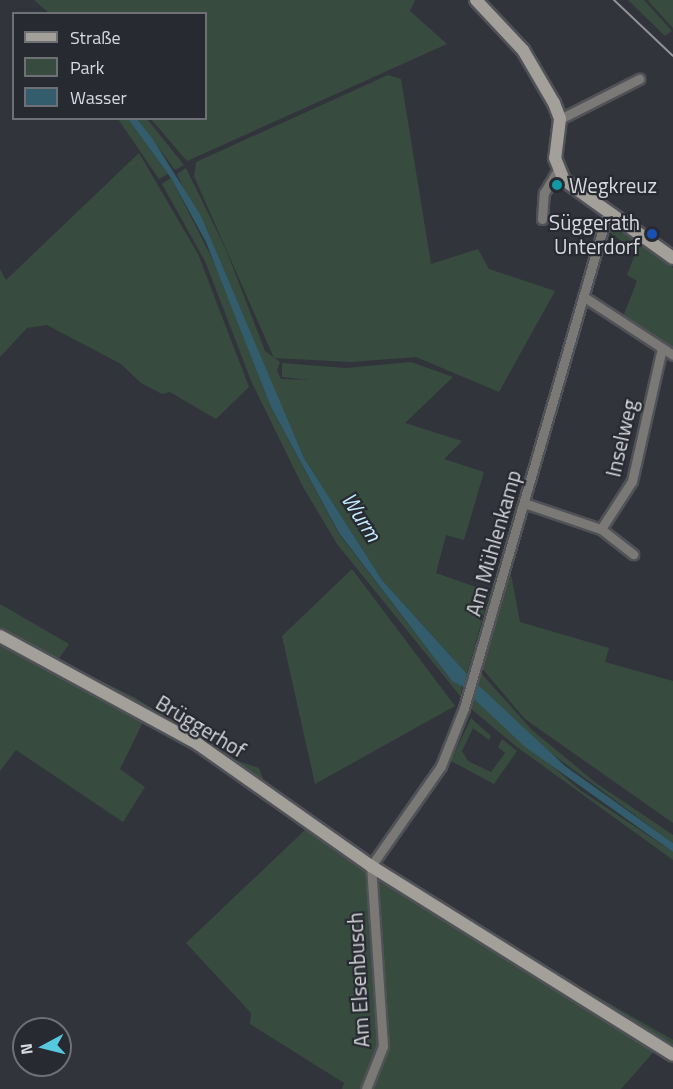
<!DOCTYPE html>
<meta charset="utf-8">
<style>
body{margin:0}
#map{position:relative;width:673px;height:1089px;overflow:hidden;background:#32343b;font-family:"Titillium Web",sans-serif}
div>[style]{position:absolute}
[style*='--x']{left:calc(var(--x)*1px);top:calc(var(--y)*1px);width:calc(var(--w)*1px);rotate:calc(var(--a)*1deg)}
.green>*{inset:0;background:#374c3f}
.water>*{inset:0;background:#335c6d}
.roads{filter:drop-shadow(2px 0 #505258) drop-shadow(-2px 0 #505258) drop-shadow(0 2px #505258) drop-shadow(0 -2px #505258)}
.minor>*{height:9px;margin:-4.5px;padding:0 4.5px;transform-origin:4.5px;border-radius:4.5px;background:#7b7976}
.secondary>*{height:12px;margin:-6px;padding:0 6px;transform-origin:6px;border-radius:6px;background:#a3a09a}
.rail>*{height:2px;margin:-1px;padding:0 1px;transform-origin:1px;border-radius:1px;background:#919398}
.dots>*{width:16px;height:16px;translate:-50% -50%;box-sizing:border-box;border:3px solid #282a31;border-radius:50%}
span{translate:-50% -50%;white-space:nowrap;text-align:center;line-height:1.15;-webkit-text-stroke:4.5px #282a31;paint-order:stroke}
.poi-label{font-size:21px;color:#d8d9de}
.left{translate:0 -50%;text-align:left}
.right{translate:-100% -50%;text-align:right}
.street-label{font-size:21px;color:#d8d9de}
.water-label{font-size:22px;color:#c2ecfe;font-style:italic}
.legend{position:absolute;left:12px;top:12px;width:195px;height:108px;box-sizing:border-box;background:#282a31;border:2px solid #6e7076;margin:0;padding:8px 10px;list-style:none;font-size:18px;color:#d8d9de}
.legend li{display:flex;align-items:center;gap:12px;height:30px}
.legend b{width:30px;border:2px solid #6e7076}
.north{position:absolute;left:12px;top:1017px;width:60px;height:60px;box-sizing:border-box;background:#282a31;border:2px solid #6e7076;border-radius:50%;rotate:263deg;font-size:16px;font-weight:700;line-height:24px;text-align:center;color:#d8d9de}
.north::after{content:'';display:block;margin:auto;width:21px;height:27px;background:#55cadf;clip-path:polygon(50% 0,100% 100%,50% 72%,0 100%)}
</style>
<div id="map">
<div class="green">
<i style="clip-path:polygon(34px 0,415px 0,410px 11px,447px 44px,187px 161px,151px 119px,206px 118px,206px 14px,49px 13px)"></i>
<i style="clip-path:polygon(628px 0,644px 0,672px 31px,665px 36px)"></i>
<i style="clip-path:polygon(648px 0,673px 0,673px 28px,650px 3px)"></i>
<i style="clip-path:polygon(388px 75px,401px 79px,431px 264px,478px 249px,489px 269px,555px 291px,499px 392px,416px 357px,351px 362px,274px 358px,194px 176px,196px 162px)"></i>
<i style="clip-path:polygon(118px 119px,128px 119px,168px 174px,159px 179px)"></i>
<i style="clip-path:polygon(137px 119px,147px 119px,184px 165px,175px 170px)"></i>
<i style="clip-path:polygon(139px 153px,198px 254px,249px 387px,216px 419px,170px 392px,162px 394px,141px 383px,121px 364px,47px 325px,27px 328px,0 357px,0 269px,6px 280px)"></i>
<i style="clip-path:polygon(186px 168px,227px 252px,265px 351px,280px 362px,277px 371px,281px 379px,311px 380px,282px 377px,282px 363px,346px 368px,411px 362px,453px 377px,405px 423px,462px 441px,444px 459px,484px 472px,464px 540px,446px 535px,436px 573px,490px 592px,467px 674px,382px 580px,304px 458px,177px 174px)"></i>
<i style="clip-path:polygon(171px 178px,219px 272px,271px 407px,339px 534px,452px 681px,462px 683px,461px 697px,337px 544px,302px 485px,252px 383px,205px 261px,162px 184px)"></i>
<i style="clip-path:polygon(613px 222px,673px 268px,673px 349px,623px 317px,637px 281px,627px 275px,636px 252px,608px 231px)"></i>
<i style="clip-path:polygon(352px 569px,455px 706px,315px 784px,282px 636px)"></i>
<i style="clip-path:polygon(511px 574px,520px 622px,609px 648px,605px 662px,673px 681px,673px 823px,525px 719px,481px 667px)"></i>
<i style="clip-path:polygon(0 604px,69px 644px,58px 660px,134px 697px,235px 760px,259px 768px,264px 781px,349px 847px,233px 763px,0 631px)"></i>
<i style="clip-path:polygon(0 640px,145px 718px,120px 769px,145px 787px,123px 822px,16px 750px,0 771px)"></i>
<i style="clip-path:polygon(481px 673px,532px 730px,596px 783px,673px 835px,673px 843px,533px 740px,477px 684px)"></i>
<i style="clip-path:polygon(474px 699px,580px 790px,673px 852px,673px 860px,517px 747px,470px 708px)"></i>
<i style="clip-path:polygon(471px 718px,491px 736px,489px 740px,473px 728px,462px 751px,468px 761px,491px 772px,505px 753px,498px 747px,502px 739px,517px 751px,494px 784px,451px 761px)"></i>
<i style="clip-path:polygon(178px 737px,424px 907px,657px 1048px,621px 1089px,342px 1089px,344px 1083px,250px 1024px,251px 1013px,186px 943px,306px 829px)"></i>
<i style="clip-path:polygon(520px 952px,673px 1040px,673px 1050px,658px 1038px)"></i>
</div>
<div class="water">
<i style="clip-path:polygon(128px 119px,137px 119px,152px 138px,201px 216px,304px 458px,382px 580px,467px 674px,464px 687px,452px 681px,339px 533px,271px 407px,206px 242px,171px 178px)"></i>
<i style="clip-path:polygon(477px 684px,565px 766px,673px 843px,673px 852px,524px 746px,474px 699px)"></i>
</div>
<div class="roads">
<div class="minor">
<i style="--x:560;--y:119;--w:89;--a:-26.9"></i>
<i style="--x:542;--y:219;--w:26;--a:-86"></i>
<i style="--x:544;--y:193;--w:27;--a:-59"></i>
<i style="--x:584;--y:297;--w:106;--a:33.1"></i>
<i style="--x:524;--y:503;--w:81;--a:18.7"></i>
<i style="--x:601;--y:529;--w:41;--a:38"></i>
<i style="--x:601;--y:529;--w:57;--a:-57.1"></i>
<i style="--x:632;--y:481;--w:136;--a:-77.3"></i>
<i style="--x:366;--y:1089;--w:46;--a:-68.4"></i>
<i style="--x:383;--y:1046;--w:180;--a:-93.8"></i>
<i style="--x:371;--y:866;--w:122;--a:-55"></i>
<i style="--x:441;--y:766;--w:62;--a:-68.4"></i>
<i style="--x:464;--y:708;--w:517;--a:-73.84"></i>
</div>
<div class="secondary">
<i style="--x:476;--y:0;--w:69;--a:46.8"></i>
<i style="--x:523;--y:50;--w:61;--a:59.7"></i>
<i style="--x:554;--y:103;--w:17;--a:69"></i>
<i style="--x:560;--y:119;--w:39;--a:97"></i>
<i style="--x:555;--y:158;--w:24;--a:68"></i>
<i style="--x:564;--y:180;--w:134;--a:35.6"></i>
<i style="--x:0;--y:636;--w:226;--a:28.6"></i>
<i style="--x:198;--y:744;--w:212;--a:35.2"></i>
<i style="--x:371;--y:866;--w:356;--a:32"></i>
</div>
</div>
<div class="rail">
<i style="--x:614;--y:0;--w:81;--a:43.5"></i>
</div>
<div class="dots">
<i style="left:557px;top:185px;background:#0f9aa8"></i>
<i style="left:652px;top:234px;background:#1a4fb4"></i>
</div>
<div class="poi-label">
<span class="left" style="left:569px;top:185px">Wegkreuz</span>
<span class="right" style="left:640px;top:234px">Süggerath<br>Unterdorf</span>
</div>
<div class="street-label">
<span style="left:621px;top:438px;rotate:-77deg">Inselweg</span>
<span style="left:493px;top:543px;rotate:-74deg">Am Mühlenkamp</span>
<span style="left:201px;top:726px;rotate:31deg">Brüggerhof</span>
<span style="left:358px;top:980px;rotate:-93deg">Am Elsenbusch</span>
</div>
<div class="water-label">
<span style="left:361px;top:517px;rotate:57deg">Wurm</span>
</div>
<ul class="legend">
<li><b style="height:8px;background:#a3a09a"></b>Straße</li>
<li><b style="height:16px;background:#374c3f"></b>Park</li>
<li><b style="height:16px;background:#335c6d"></b>Wasser</li>
</ul>
<div class="north">N</div>
</div>
